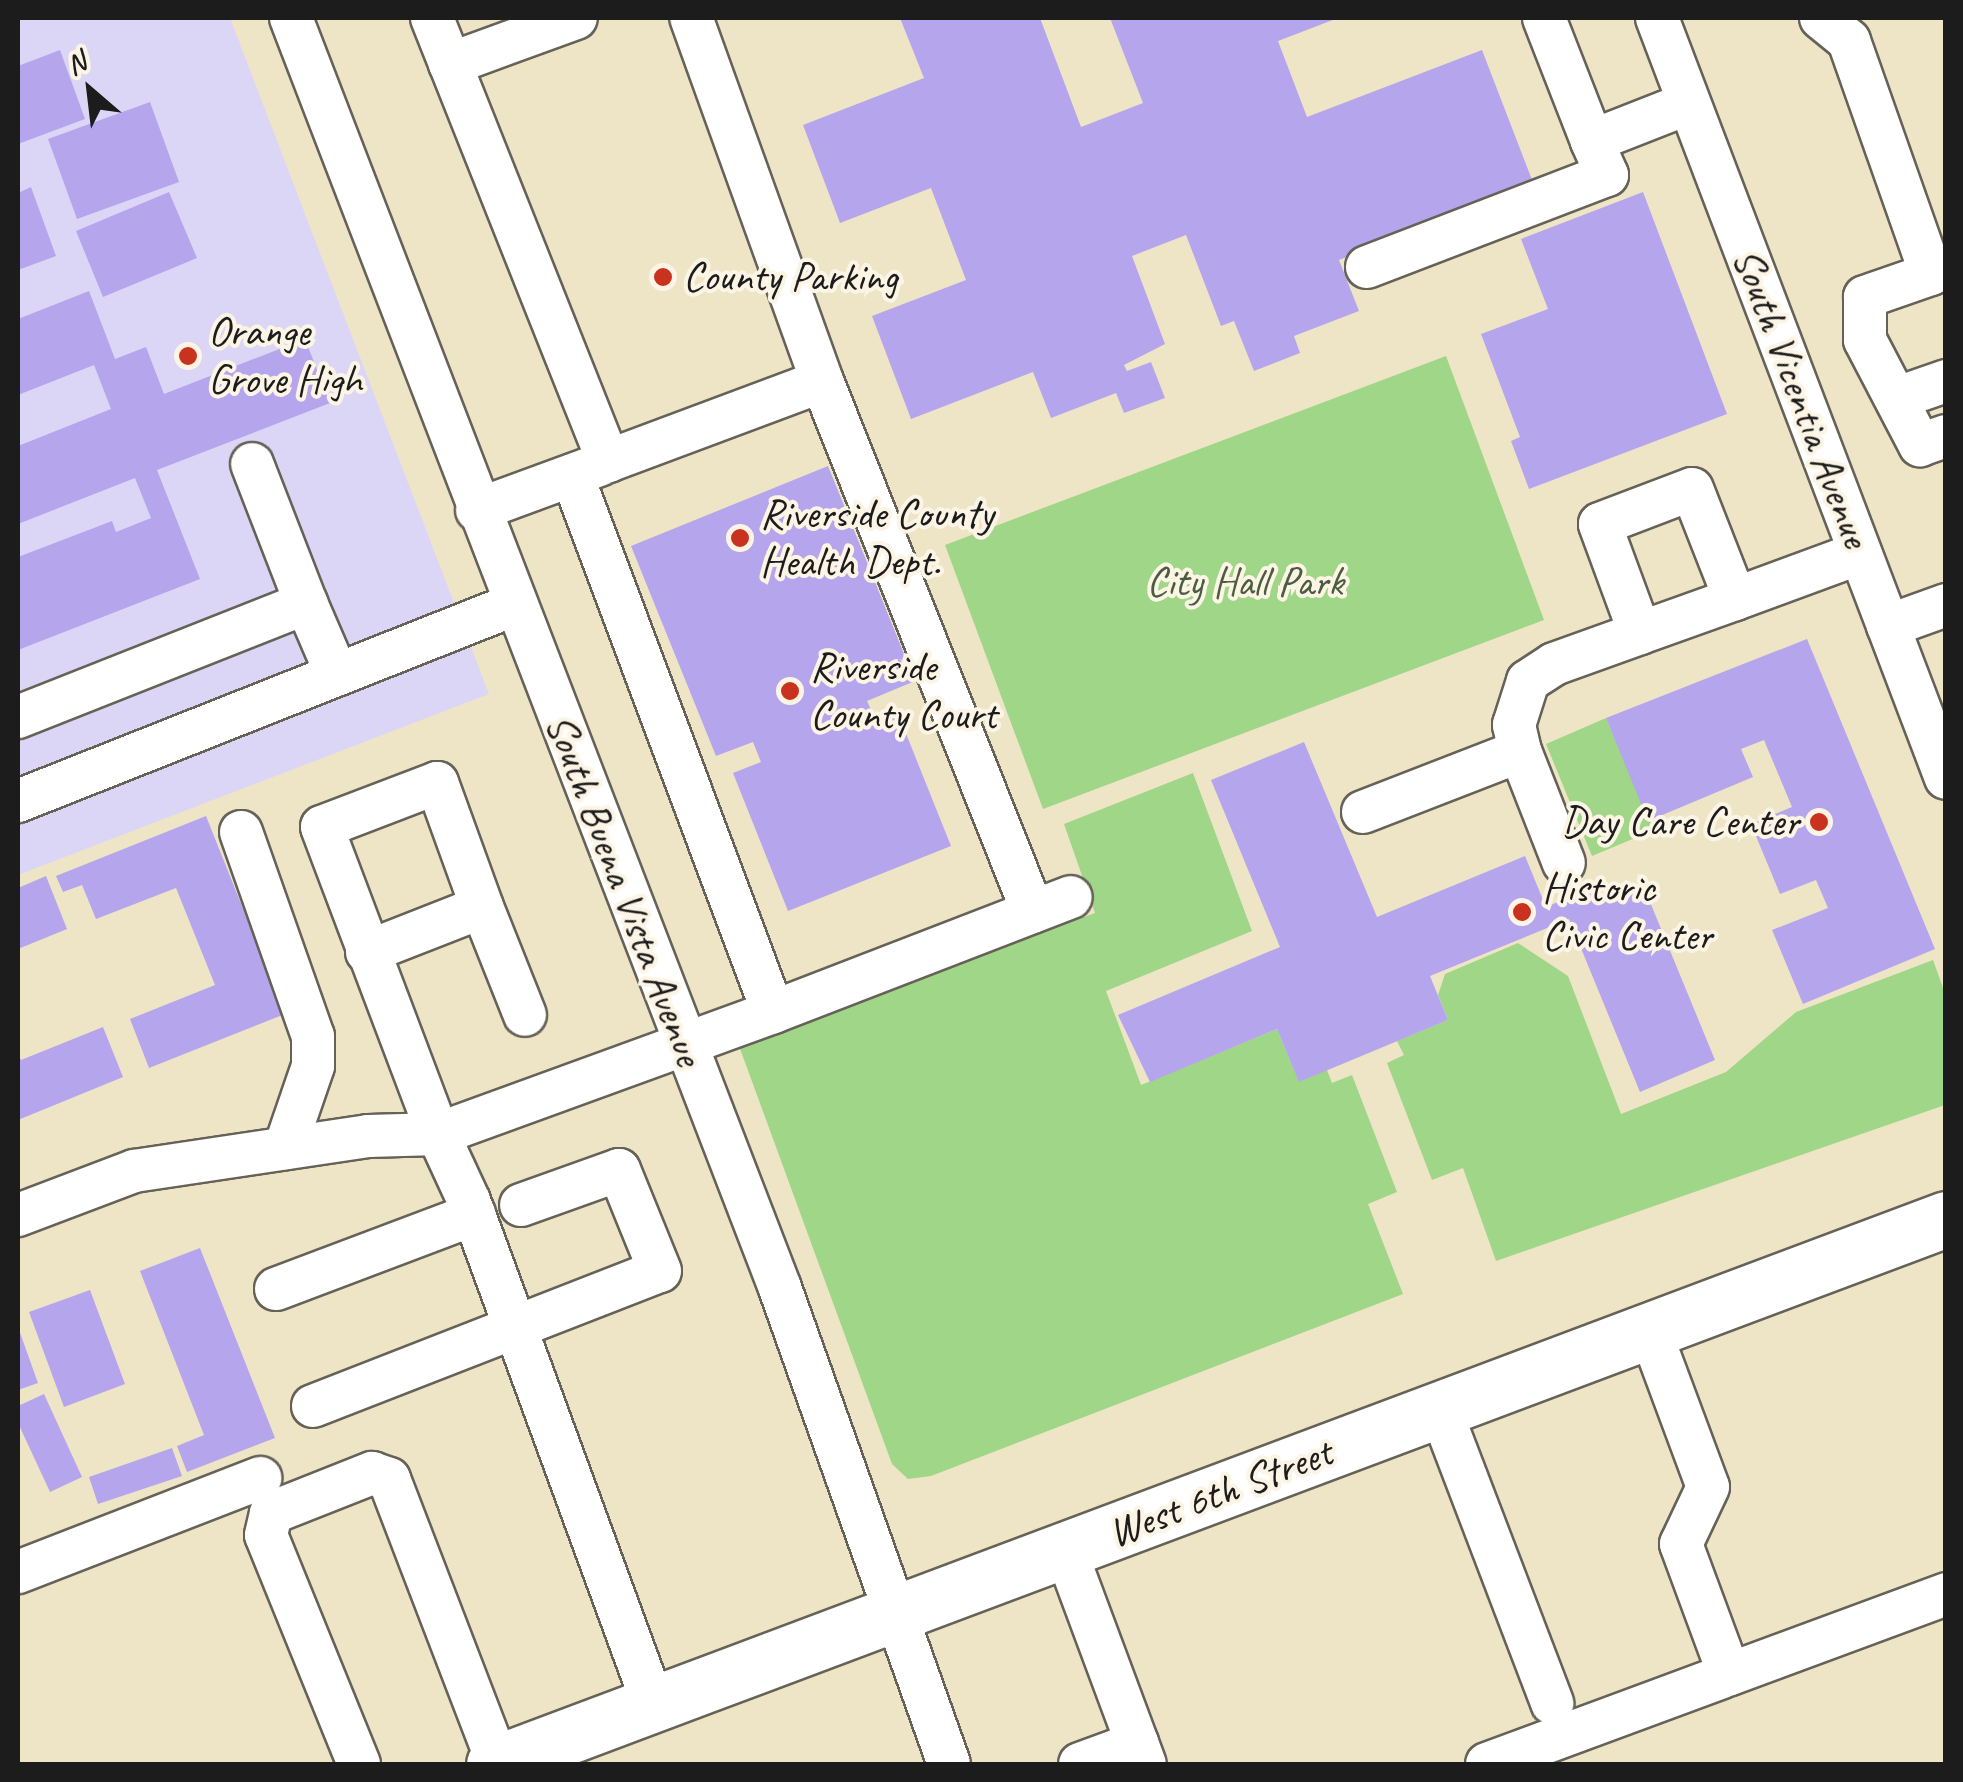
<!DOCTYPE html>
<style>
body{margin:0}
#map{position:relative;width:1963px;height:1782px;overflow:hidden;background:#eee5c7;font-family:Caveat,sans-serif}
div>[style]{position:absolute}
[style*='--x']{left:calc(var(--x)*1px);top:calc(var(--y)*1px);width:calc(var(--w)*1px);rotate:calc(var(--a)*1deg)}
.built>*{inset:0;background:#dcd6f6}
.green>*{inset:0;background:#a0d687}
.building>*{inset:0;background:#b5a5ed}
.roads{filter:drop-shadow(2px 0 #666258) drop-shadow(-2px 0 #666258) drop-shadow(0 2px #666258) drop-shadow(0 -2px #666258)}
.minor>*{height:42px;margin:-21px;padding:0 21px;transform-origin:21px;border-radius:21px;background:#fff}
.major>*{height:55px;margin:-27.5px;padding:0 27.5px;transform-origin:27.5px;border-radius:27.5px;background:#fff}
.dots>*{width:28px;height:28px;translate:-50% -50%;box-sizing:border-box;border:5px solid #fcf5e5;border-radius:50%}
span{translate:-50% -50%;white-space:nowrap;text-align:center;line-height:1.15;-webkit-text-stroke:8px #fcf5e5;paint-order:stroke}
.poi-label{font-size:42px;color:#1c1c1c}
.left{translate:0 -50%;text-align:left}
.right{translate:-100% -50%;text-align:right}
.street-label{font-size:42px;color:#1c1c1c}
.park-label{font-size:42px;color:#4a5d41}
.frame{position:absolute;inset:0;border:20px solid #1c1c1c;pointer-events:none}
.north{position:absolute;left:40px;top:40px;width:100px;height:100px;-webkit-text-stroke:8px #fcf5e5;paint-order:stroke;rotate:332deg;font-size:28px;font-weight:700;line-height:40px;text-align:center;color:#1c1c1c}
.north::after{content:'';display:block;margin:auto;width:35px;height:45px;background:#1c1c1c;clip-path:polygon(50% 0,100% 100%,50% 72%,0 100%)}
</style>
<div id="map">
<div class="built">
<i style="clip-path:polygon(18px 18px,230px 18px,489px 694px,18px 875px)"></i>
</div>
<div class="green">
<i style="clip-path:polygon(1446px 356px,1544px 620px,1043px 809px,945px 545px)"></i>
<i style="clip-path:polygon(1606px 718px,1654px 830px,1592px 856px,1546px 744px)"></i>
<i style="clip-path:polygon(1193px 773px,1252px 931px,1106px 991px,1141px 1085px,1277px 1029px,1299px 1081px,1327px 1070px,1332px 1083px,1352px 1075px,1397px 1192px,1368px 1204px,1403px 1294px,931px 1476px,908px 1479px,892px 1464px,739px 1046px,1095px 913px,1064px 824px)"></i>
<i style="clip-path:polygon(1518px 943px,1568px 976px,1621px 1114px,1726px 1072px,1796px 1012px,1933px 960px,1945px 993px,1945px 1105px,1496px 1261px,1463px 1168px,1432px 1180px,1387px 1063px,1404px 1055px,1397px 1041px,1448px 1020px,1438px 995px,1445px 974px)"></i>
</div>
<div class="building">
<i style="clip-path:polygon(900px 18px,1040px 18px,1081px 127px,1143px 103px,1110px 18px,1338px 18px,1278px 41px,1307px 117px,1482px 50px,1534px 185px,1339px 260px,1359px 311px,1294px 336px,1300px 353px,1254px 371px,1234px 321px,1221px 326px,1186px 235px,1132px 256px,1165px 344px,1124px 365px,1127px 371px,1151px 362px,1165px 398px,1124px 413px,1116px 393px,1051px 418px,1033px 372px,911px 419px,872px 316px,966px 280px,931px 188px,840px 223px,803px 125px,924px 78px)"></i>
<i style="clip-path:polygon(60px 50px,85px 119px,18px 144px,18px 66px)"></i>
<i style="clip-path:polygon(150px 102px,179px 182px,77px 219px,48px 139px)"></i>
<i style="clip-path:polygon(31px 187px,56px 256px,18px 270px,18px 193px)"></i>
<i style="clip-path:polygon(169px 192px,197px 258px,103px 297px,76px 231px)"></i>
<i style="clip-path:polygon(1643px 192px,1727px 414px,1529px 489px,1511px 441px,1520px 437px,1481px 334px,1548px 309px,1521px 239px)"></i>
<i style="clip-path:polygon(89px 291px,115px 359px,146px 347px,164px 394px,305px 339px,330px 403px,157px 470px,200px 579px,18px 650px,18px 557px,112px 521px,116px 532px,151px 518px,135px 478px,18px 524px,18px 446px,111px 409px,94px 365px,18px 395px,18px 319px)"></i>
<i style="clip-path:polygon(828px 466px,915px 681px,867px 701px,875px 719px,897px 711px,951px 846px,788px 911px,733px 773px,761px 762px,753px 742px,716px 756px,631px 546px)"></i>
<i style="clip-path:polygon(1807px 639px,1935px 949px,1803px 1004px,1772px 930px,1828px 908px,1816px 880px,1780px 894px,1751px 824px,1792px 807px,1764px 740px,1741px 749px,1753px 777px,1648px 821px,1606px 718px)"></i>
<i style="clip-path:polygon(1304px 742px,1377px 917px,1525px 856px,1546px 907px,1598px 885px,1604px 901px,1643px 885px,1715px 1060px,1640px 1092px,1569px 919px,1430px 976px,1448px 1020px,1299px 1082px,1277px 1029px,1150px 1082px,1118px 1015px,1280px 947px,1211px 780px)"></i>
<i style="clip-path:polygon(206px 816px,285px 1014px,149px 1068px,130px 1019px,215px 985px,176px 888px,96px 919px,82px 885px,63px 892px,56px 876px)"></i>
<i style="clip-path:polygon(46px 876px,67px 929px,18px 949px,18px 888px)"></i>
<i style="clip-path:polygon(103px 1027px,123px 1077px,18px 1120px,18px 1052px,21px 1060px)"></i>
<i style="clip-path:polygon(200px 1248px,275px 1438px,187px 1472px,177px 1446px,204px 1435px,140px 1271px)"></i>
<i style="clip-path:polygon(90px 1290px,125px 1384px,64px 1407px,29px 1312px)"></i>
<i style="clip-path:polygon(18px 1327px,38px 1383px,18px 1390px)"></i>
<i style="clip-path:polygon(44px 1394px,82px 1477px,50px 1492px,18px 1423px,18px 1406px)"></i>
<i style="clip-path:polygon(172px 1448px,182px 1476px,98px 1504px,89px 1477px)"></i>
</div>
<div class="roads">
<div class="minor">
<i style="--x:291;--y:18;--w:1361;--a:68.94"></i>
<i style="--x:780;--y:1288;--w:505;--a:70.45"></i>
<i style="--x:432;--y:18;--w:477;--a:68.3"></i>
<i style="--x:608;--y:461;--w:228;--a:-20.5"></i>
<i style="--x:822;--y:381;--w:386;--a:-109.8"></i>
<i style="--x:1544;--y:18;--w:132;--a:68.7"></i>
<i style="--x:1592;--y:141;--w:104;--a:-21.4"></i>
<i style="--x:1657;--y:18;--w:813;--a:69.18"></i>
<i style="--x:1821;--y:18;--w:36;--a:39"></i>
<i style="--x:1849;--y:41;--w:247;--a:70.6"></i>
<i style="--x:1931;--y:274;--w:70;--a:160.8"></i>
<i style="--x:1865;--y:297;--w:43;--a:90"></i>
<i style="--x:1865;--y:340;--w:119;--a:62.4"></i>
<i style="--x:1920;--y:445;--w:28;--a:-19"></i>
<i style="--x:450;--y:64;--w:134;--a:-20.1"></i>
<i style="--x:1367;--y:267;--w:257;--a:-21"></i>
<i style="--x:1607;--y:175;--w:37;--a:-114"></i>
<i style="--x:822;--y:381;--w:571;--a:68.33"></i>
<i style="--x:1897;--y:398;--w:52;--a:-19.1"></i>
<i style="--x:477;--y:510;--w:130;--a:-20.2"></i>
<i style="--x:306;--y:603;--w:78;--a:66.7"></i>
<i style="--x:1888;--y:626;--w:62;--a:-19.9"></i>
<i style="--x:1640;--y:633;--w:101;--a:-19.7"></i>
<i style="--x:18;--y:717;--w:310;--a:-21.6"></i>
<i style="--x:306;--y:603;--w:149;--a:-111.2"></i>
<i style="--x:1520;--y:751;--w:120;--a:68.6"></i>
<i style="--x:18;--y:801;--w:532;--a:-21.6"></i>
<i style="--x:1363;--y:812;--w:168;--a:-21.2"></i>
<i style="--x:1520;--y:751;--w:27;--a:-103"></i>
<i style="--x:1514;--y:725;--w:46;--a:-72.3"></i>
<i style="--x:1528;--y:681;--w:31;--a:-33"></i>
<i style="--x:1554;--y:664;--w:91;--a:-19.8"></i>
<i style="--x:1640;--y:633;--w:116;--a:-110.2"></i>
<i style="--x:1600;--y:524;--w:98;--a:-20.8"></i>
<i style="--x:1692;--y:489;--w:118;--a:68.6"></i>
<i style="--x:1735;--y:599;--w:133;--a:-20.2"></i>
<i style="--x:241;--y:832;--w:216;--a:70.6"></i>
<i style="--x:313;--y:1036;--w:30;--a:90"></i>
<i style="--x:313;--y:1066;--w:87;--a:108.9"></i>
<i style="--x:482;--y:907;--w:132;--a:-109.9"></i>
<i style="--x:437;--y:783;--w:123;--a:159.1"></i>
<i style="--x:322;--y:827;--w:328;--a:69.3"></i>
<i style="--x:438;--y:1134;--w:357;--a:-20"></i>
<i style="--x:773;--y:1012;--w:573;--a:-110.52"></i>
<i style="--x:367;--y:952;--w:123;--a:-21.4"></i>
<i style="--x:482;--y:907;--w:116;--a:68.3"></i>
<i style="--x:773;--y:1012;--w:319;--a:-21.1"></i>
<i style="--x:18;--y:1215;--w:124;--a:-20.8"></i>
<i style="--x:134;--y:1171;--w:237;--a:-8.5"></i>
<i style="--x:368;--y:1136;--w:70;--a:-1.6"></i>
<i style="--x:438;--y:1134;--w:74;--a:65.2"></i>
<i style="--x:469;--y:1201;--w:538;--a:69.88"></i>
<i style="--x:276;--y:1289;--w:212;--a:-20.7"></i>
<i style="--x:1650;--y:1331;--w:166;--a:69.6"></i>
<i style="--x:1708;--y:1487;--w:63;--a:115.3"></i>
<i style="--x:1681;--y:1544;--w:139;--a:69.7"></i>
<i style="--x:313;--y:1406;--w:372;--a:-21.3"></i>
<i style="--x:660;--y:1271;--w:109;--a:-112.1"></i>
<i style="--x:619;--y:1170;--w:104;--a:160.3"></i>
<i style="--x:1440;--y:1409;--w:315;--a:69.1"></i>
<i style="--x:1066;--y:1552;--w:226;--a:69.6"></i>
<i style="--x:18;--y:1572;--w:260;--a:-21.2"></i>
<i style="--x:359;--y:1764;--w:247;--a:-112.1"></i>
<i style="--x:266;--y:1535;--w:23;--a:-77"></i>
<i style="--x:271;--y:1513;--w:109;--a:-21.6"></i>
<i style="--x:372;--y:1473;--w:18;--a:19"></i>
<i style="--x:389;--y:1479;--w:304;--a:69"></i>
<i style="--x:1080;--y:1764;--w:61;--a:-20.2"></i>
<i style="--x:1487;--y:1764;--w:489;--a:-20.3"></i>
</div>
<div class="major">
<i style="--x:494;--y:1764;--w:1551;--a:-20.57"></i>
</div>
</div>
<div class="dots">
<i style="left:663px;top:277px;background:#c8321e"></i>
<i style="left:188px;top:356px;background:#c8321e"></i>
<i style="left:740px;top:538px;background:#c8321e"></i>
<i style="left:790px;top:691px;background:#c8321e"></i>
<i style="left:1819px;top:822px;background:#c8321e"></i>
<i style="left:1522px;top:912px;background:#c8321e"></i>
</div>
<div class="poi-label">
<span class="left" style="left:683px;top:277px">County Parking</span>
<span class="left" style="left:208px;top:356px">Orange<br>Grove High</span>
<span class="left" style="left:760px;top:538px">Riverside County<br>Health Dept.</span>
<span class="left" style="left:810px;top:691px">Riverside<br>County Court</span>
<span class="right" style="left:1799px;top:822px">Day Care Center</span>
<span class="left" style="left:1542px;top:912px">Historic<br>Civic Center</span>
</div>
<div class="street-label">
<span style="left:1801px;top:398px;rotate:69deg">South Vicentia Avenue</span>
<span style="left:624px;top:890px;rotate:69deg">South Buena Vista Avenue</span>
<span style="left:1220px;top:1493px;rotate:-21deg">West 6th Street</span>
</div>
<div class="park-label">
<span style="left:1245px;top:582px">City Hall Park</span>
</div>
<div class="frame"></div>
<div class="north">N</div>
</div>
